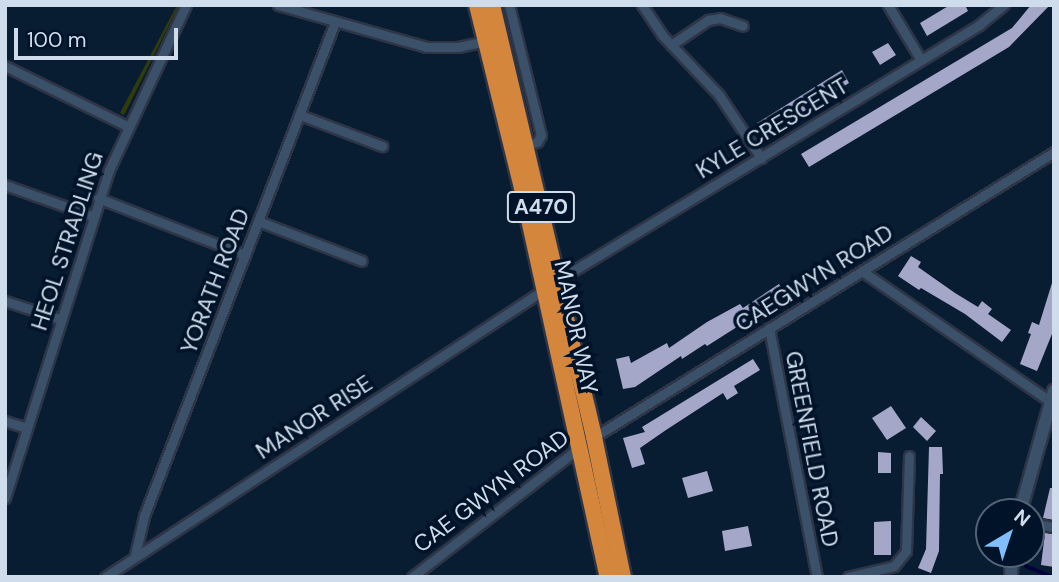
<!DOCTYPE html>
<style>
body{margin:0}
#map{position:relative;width:1059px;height:582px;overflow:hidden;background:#081c32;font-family:"DM Sans",sans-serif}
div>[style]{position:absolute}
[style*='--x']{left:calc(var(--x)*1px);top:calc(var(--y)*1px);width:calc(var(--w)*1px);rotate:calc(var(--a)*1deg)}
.green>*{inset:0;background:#313c07}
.stream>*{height:3.5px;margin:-1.75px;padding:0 1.75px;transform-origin:1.75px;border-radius:1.75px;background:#00003b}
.building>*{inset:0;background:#a5a7c9}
.roads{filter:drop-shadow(2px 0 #2e3547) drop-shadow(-2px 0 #2e3547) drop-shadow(0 2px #2e3547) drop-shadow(0 -2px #2e3547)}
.minor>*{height:9px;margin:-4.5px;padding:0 4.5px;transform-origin:4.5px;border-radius:4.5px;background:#3a5169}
.tertiary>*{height:12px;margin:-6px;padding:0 6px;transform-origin:6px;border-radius:6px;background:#3a5169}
.trunk>*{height:16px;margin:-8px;padding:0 8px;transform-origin:8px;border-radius:8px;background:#d4863c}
span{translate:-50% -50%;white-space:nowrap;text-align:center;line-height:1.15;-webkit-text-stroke:7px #011328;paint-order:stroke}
.shield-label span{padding:2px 5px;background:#011328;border:2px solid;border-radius:5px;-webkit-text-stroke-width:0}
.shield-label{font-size:21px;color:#cfdceb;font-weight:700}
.street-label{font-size:23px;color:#cfdceb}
.frame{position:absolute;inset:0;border:7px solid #cfdceb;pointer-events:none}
.north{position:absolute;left:975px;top:498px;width:70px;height:70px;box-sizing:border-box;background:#011328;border:2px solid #536376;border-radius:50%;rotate:39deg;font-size:19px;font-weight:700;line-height:28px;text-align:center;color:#cfdceb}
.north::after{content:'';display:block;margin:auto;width:24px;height:32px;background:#81bdfa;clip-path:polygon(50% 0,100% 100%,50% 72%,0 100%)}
.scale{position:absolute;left:14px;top:28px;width:164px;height:32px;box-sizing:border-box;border:4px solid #cfdceb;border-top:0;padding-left:9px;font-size:21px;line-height:24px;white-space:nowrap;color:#cfdceb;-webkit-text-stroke:5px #011328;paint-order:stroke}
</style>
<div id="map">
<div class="green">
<i style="clip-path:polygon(177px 5px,179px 5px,124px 115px,120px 113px)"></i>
</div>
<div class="stream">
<i style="--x:1026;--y:566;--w:29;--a:22"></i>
</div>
<div class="building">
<i style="clip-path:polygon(950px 5px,965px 5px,968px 11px,927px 36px,920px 23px)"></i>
<i style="clip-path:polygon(1031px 5px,1050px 5px,1009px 47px,809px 167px,801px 154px,1012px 28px)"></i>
<i style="clip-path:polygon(888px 43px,896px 55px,880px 65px,872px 52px)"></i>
<i style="clip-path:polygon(842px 70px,849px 83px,765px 136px,757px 123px)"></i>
<i style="clip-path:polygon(911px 256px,921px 262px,918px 267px,955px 293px,978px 307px,982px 301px,992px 309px,988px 314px,1011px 330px,1002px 342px,965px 314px,921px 288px,919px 290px,898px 276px)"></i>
<i style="clip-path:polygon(1052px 283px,1054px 329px,1037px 371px,1020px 364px,1031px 334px,1028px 333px,1032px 322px,1039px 325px)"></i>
<i style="clip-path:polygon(779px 284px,787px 298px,777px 304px,776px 302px,707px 346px,705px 344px,682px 359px,681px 356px,635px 387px,623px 389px,616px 359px,629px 356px,631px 363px,667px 343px,669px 348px,707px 322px,740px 304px,743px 308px)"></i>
<i style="clip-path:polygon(753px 359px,760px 370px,734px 386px,738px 393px,727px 400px,723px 393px,666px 430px,640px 448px,645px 464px,632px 468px,623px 438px,645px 432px,642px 427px)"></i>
<i style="clip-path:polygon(891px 406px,906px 428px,887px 440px,872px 418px)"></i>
<i style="clip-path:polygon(921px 417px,936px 431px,927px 441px,913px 427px)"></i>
<i style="clip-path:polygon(929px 447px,942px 447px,943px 474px,940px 474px,939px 551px,931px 573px,918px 568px,926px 549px)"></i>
<i style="clip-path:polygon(878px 452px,891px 453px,891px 473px,878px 473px)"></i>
<i style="clip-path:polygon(707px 471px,713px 491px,688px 498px,682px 478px)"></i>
<i style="clip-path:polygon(1050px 488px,1054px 488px,1054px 520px,1043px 518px)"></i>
<i style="clip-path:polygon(891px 521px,891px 555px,874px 555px,874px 522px)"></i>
<i style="clip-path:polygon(748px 526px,752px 546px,725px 551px,722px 531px)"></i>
<i style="clip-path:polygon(1045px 533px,1054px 534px,1054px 567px,1041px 565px)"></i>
</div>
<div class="roads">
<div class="minor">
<i style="--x:278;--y:5;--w:154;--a:15.8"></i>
<i style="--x:426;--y:47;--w:32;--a:0"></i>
<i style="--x:458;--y:47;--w:29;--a:-12"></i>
<i style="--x:509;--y:5;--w:134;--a:76.2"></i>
<i style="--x:541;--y:135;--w:8;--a:120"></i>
<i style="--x:537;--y:142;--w:10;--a:163"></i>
<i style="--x:642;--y:5;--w:36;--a:56"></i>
<i style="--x:662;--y:35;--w:83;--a:46.5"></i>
<i style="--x:719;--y:95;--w:76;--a:56.3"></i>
<i style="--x:888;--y:5;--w:64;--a:59"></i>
<i style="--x:671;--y:45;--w:45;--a:-34"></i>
<i style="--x:708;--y:20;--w:12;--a:-9"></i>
<i style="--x:720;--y:18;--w:24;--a:19"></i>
<i style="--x:5;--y:66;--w:136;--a:26.2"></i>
<i style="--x:300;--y:115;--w:88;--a:20.7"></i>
<i style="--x:5;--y:185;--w:92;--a:19.6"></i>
<i style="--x:98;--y:198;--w:158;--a:21.2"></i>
<i style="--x:258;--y:221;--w:111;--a:21"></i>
<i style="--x:862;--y:271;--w:229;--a:34.7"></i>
<i style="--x:558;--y:280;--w:492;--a:-31.2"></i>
<i style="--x:979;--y:25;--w:32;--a:-39"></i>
<i style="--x:5;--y:301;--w:58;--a:18.1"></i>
<i style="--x:769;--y:328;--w:254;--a:79.1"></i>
<i style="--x:5;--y:421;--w:23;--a:18"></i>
<i style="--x:591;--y:439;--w:545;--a:-31.79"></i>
<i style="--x:5;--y:498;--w:344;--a:-72.4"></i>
<i style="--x:109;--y:170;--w:182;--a:-65"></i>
<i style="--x:1031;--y:523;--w:23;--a:10"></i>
<i style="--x:135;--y:555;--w:40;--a:-77"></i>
<i style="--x:144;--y:516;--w:530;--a:-68.86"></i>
<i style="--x:105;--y:577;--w:526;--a:-33.21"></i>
<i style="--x:412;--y:577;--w:212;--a:-37.7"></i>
<i style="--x:848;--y:577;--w:47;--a:-13.4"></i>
<i style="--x:894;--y:566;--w:19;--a:-51"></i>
<i style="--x:906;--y:551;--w:95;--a:-88.2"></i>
</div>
<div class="tertiary">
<i style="--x:1020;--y:512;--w:126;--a:-74.3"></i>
<i style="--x:1011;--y:577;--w:23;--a:-88"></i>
</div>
<div class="trunk">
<i style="--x:477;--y:5;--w:193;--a:76.2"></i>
<i style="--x:523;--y:192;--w:394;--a:77.6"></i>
<i style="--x:492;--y:5;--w:444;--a:76.7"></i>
<i style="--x:594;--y:437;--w:143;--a:78.3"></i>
</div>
</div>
<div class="shield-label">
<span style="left:541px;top:207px">A470</span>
</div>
<div class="street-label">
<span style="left:772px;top:128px;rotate:-31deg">KYLE CRESCENT</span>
<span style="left:67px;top:241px;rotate:-72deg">HEOL STRADLING</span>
<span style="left:814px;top:278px;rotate:-32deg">CAEGWYN ROAD</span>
<span style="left:215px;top:281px;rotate:-69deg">YORATH ROAD</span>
<span style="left:576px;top:327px;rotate:78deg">MANOR WAY</span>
<span style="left:314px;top:417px;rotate:-33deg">MANOR RISE</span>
<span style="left:812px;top:449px;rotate:79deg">GREENFIELD ROAD</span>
<span style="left:491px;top:491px;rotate:-37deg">CAE GWYN ROAD</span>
</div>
<div class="frame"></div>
<div class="north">N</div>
<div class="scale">100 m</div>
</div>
